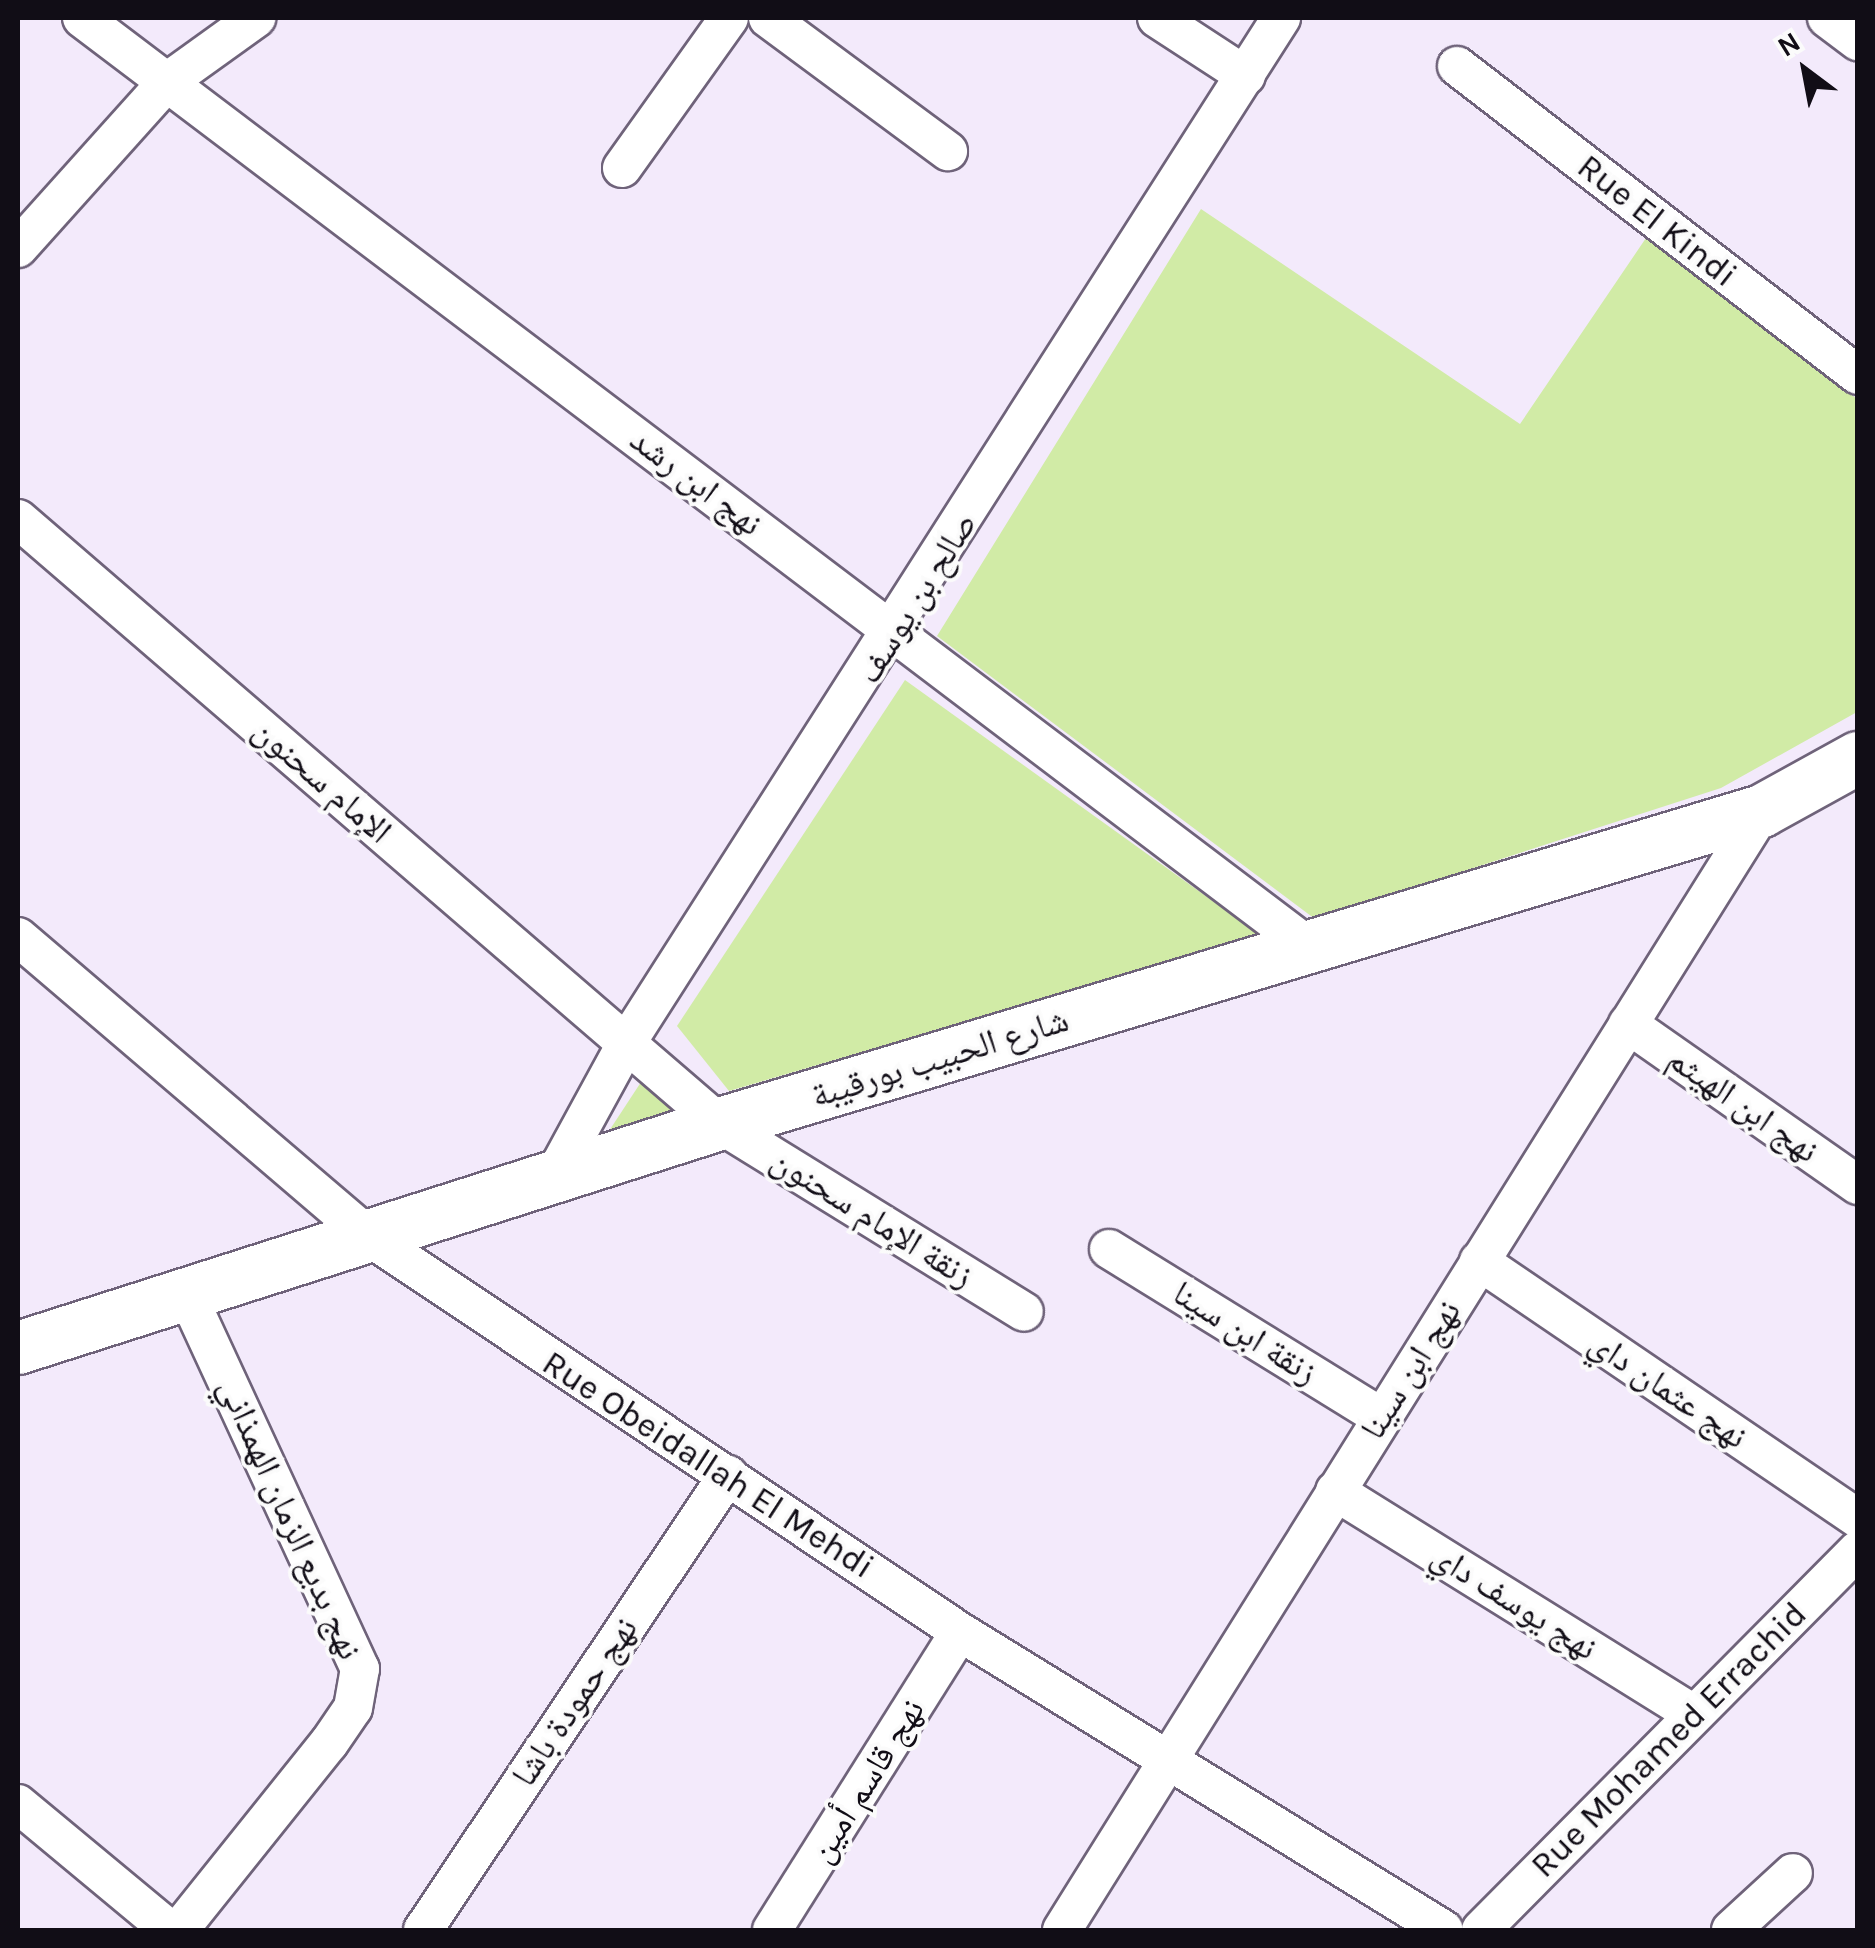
<!DOCTYPE html>
<meta charset="utf-8">
<style>
body{margin:0}
#map{position:relative;width:1875px;height:1948px;overflow:hidden;background:#f3eafb;font-family:Karla,"Noto Naskh Arabic",sans-serif}
div>[style]{position:absolute}
[style*='--x']{left:calc(var(--x)*1px);top:calc(var(--y)*1px);width:calc(var(--w)*1px);rotate:calc(var(--a)*1deg)}
.green>*{inset:0;background:#d1eba6}
.roads{filter:drop-shadow(2px 0 #6f637a) drop-shadow(-2px 0 #6f637a) drop-shadow(0 2px #6f637a) drop-shadow(0 -2px #6f637a)}
.street>*{height:38px;margin:-19px;padding:0 19px;transform-origin:19px;border-radius:19px;background:#fff}
.secondary>*{height:52px;margin:-26px;padding:0 26px;transform-origin:26px;border-radius:26px;background:#fff}
span{translate:-50% -50%;white-space:nowrap;text-align:center;line-height:1.15;-webkit-text-stroke:8px #fbfbfb;paint-order:stroke}
.street-label{font-size:35px;color:#110d16}
.frame{position:absolute;inset:0;border:20px solid #110d16;pointer-events:none}
.north{position:absolute;left:1755px;top:20px;width:100px;height:100px;-webkit-text-stroke:8px #fbfbfb;paint-order:stroke;rotate:328deg;font-size:28px;font-weight:700;line-height:40px;text-align:center;color:#110d16}
.north::after{content:'';display:block;margin:auto;width:35px;height:45px;background:#110d16;clip-path:polygon(50% 0,100% 100%,50% 72%,0 100%)}
</style>
<div id="map">
<div class="green">
<i style="clip-path:polygon(1201px 209px,1520px 424px,1646px 238px,1857px 399px,1857px 712px,1721px 788px,1315px 919px,937px 636px)"></i>
<i style="clip-path:polygon(905px 680px,1260px 935px,729px 1091px,677px 1026px)"></i>
<i style="clip-path:polygon(645px 1076px,677px 1113px,607px 1134px)"></i>
</div>
<div class="roads">
<div class="street">
<i style="--x:82;--y:18;--w:1539;--a:37.13"></i>
<i style="--x:768;--y:18;--w:224;--a:36.5"></i>
<i style="--x:1157;--y:18;--w:106;--a:33.1"></i>
<i style="--x:1827;--y:18;--w:39;--a:37"></i>
<i style="--x:1457;--y:66;--w:506;--a:37.62"></i>
<i style="--x:622;--y:168;--w:184;--a:-54.5"></i>
<i style="--x:18;--y:248;--w:223;--a:-48.1"></i>
<i style="--x:167;--y:82;--w:110;--a:-35.7"></i>
<i style="--x:18;--y:519;--w:927;--a:40.76"></i>
<i style="--x:720;--y:1124;--w:357;--a:31.7"></i>
<i style="--x:18;--y:937;--w:460;--a:40.5"></i>
<i style="--x:368;--y:1236;--w:712;--a:33.78"></i>
<i style="--x:960;--y:1632;--w:568;--a:31.62"></i>
<i style="--x:1628;--y:1024;--w:281;--a:35"></i>
<i style="--x:553;--y:1178;--w:155;--a:-61.4"></i>
<i style="--x:627;--y:1042;--w:1215;--a:-57.43"></i>
<i style="--x:1109;--y:1249;--w:320;--a:31.7"></i>
<i style="--x:1479;--y:1261;--w:458;--a:34.2"></i>
<i style="--x:1335;--y:1491;--w:420;--a:31.9"></i>
<i style="--x:18;--y:1804;--w:197;--a:39.7"></i>
<i style="--x:179;--y:1930;--w:240;--a:-51.3"></i>
<i style="--x:329;--y:1743;--w:42;--a:-55.6"></i>
<i style="--x:353;--y:1708;--w:40;--a:-80"></i>
<i style="--x:360;--y:1669;--w:413;--a:-114.8"></i>
<i style="--x:423;--y:1930;--w:548;--a:-56.16"></i>
<i style="--x:772;--y:1930;--w:352;--a:-57.8"></i>
<i style="--x:1062;--y:1930;--w:1320;--a:-57.97"></i>
<i style="--x:1481;--y:1930;--w:535;--a:-45.23"></i>
<i style="--x:1731;--y:1930;--w:84;--a:-42.6"></i>
</div>
<div class="secondary">
<i style="--x:18;--y:1348;--w:737;--a:-17.7"></i>
<i style="--x:720;--y:1124;--w:1088;--a:-16.72"></i>
<i style="--x:1762;--y:811;--w:110;--a:-28.9"></i>
</div>
</div>
<div class="street-label">
<span style="left:1657px;top:221px;rotate:38deg">Rue El Kindi</span>
<span style="left:696px;top:482px;rotate:37deg">نهج ابن رشد</span>
<span style="left:917px;top:598px;rotate:-58deg">صالح بن يوسف</span>
<span style="left:322px;top:781px;rotate:41deg">الإمام سحنون</span>
<span style="left:940px;top:1058px;rotate:-17deg">شارع الحبيب بورقيبة</span>
<span style="left:1743px;top:1105px;rotate:35deg">نهج ابن الهيثم</span>
<span style="left:872px;top:1218px;rotate:32deg">زنقة الإمام سحنون</span>
<span style="left:1245px;top:1333px;rotate:32deg">زنقة ابن سينا</span>
<span style="left:1411px;top:1370px;rotate:-58deg">نهج ابن سينا</span>
<span style="left:1668px;top:1390px;rotate:34deg">نهج عثمان داي</span>
<span style="left:708px;top:1465px;rotate:33deg">Rue Obeidallah El Mehdi</span>
<span style="left:290px;top:1519px;rotate:66deg">نهج بديع الزمان الهمذاني</span>
<span style="left:1514px;top:1602px;rotate:32deg">نهج يوسف داي</span>
<span style="left:575px;top:1702px;rotate:-56deg">نهج حمودة باشا</span>
<span style="left:1669px;top:1740px;rotate:-45deg">Rue Mohamed Errachid</span>
<span style="left:867px;top:1781px;rotate:-58deg">نهج قاسم أمين</span>
</div>
<div class="frame"></div>
<div class="north">N</div>
</div>
